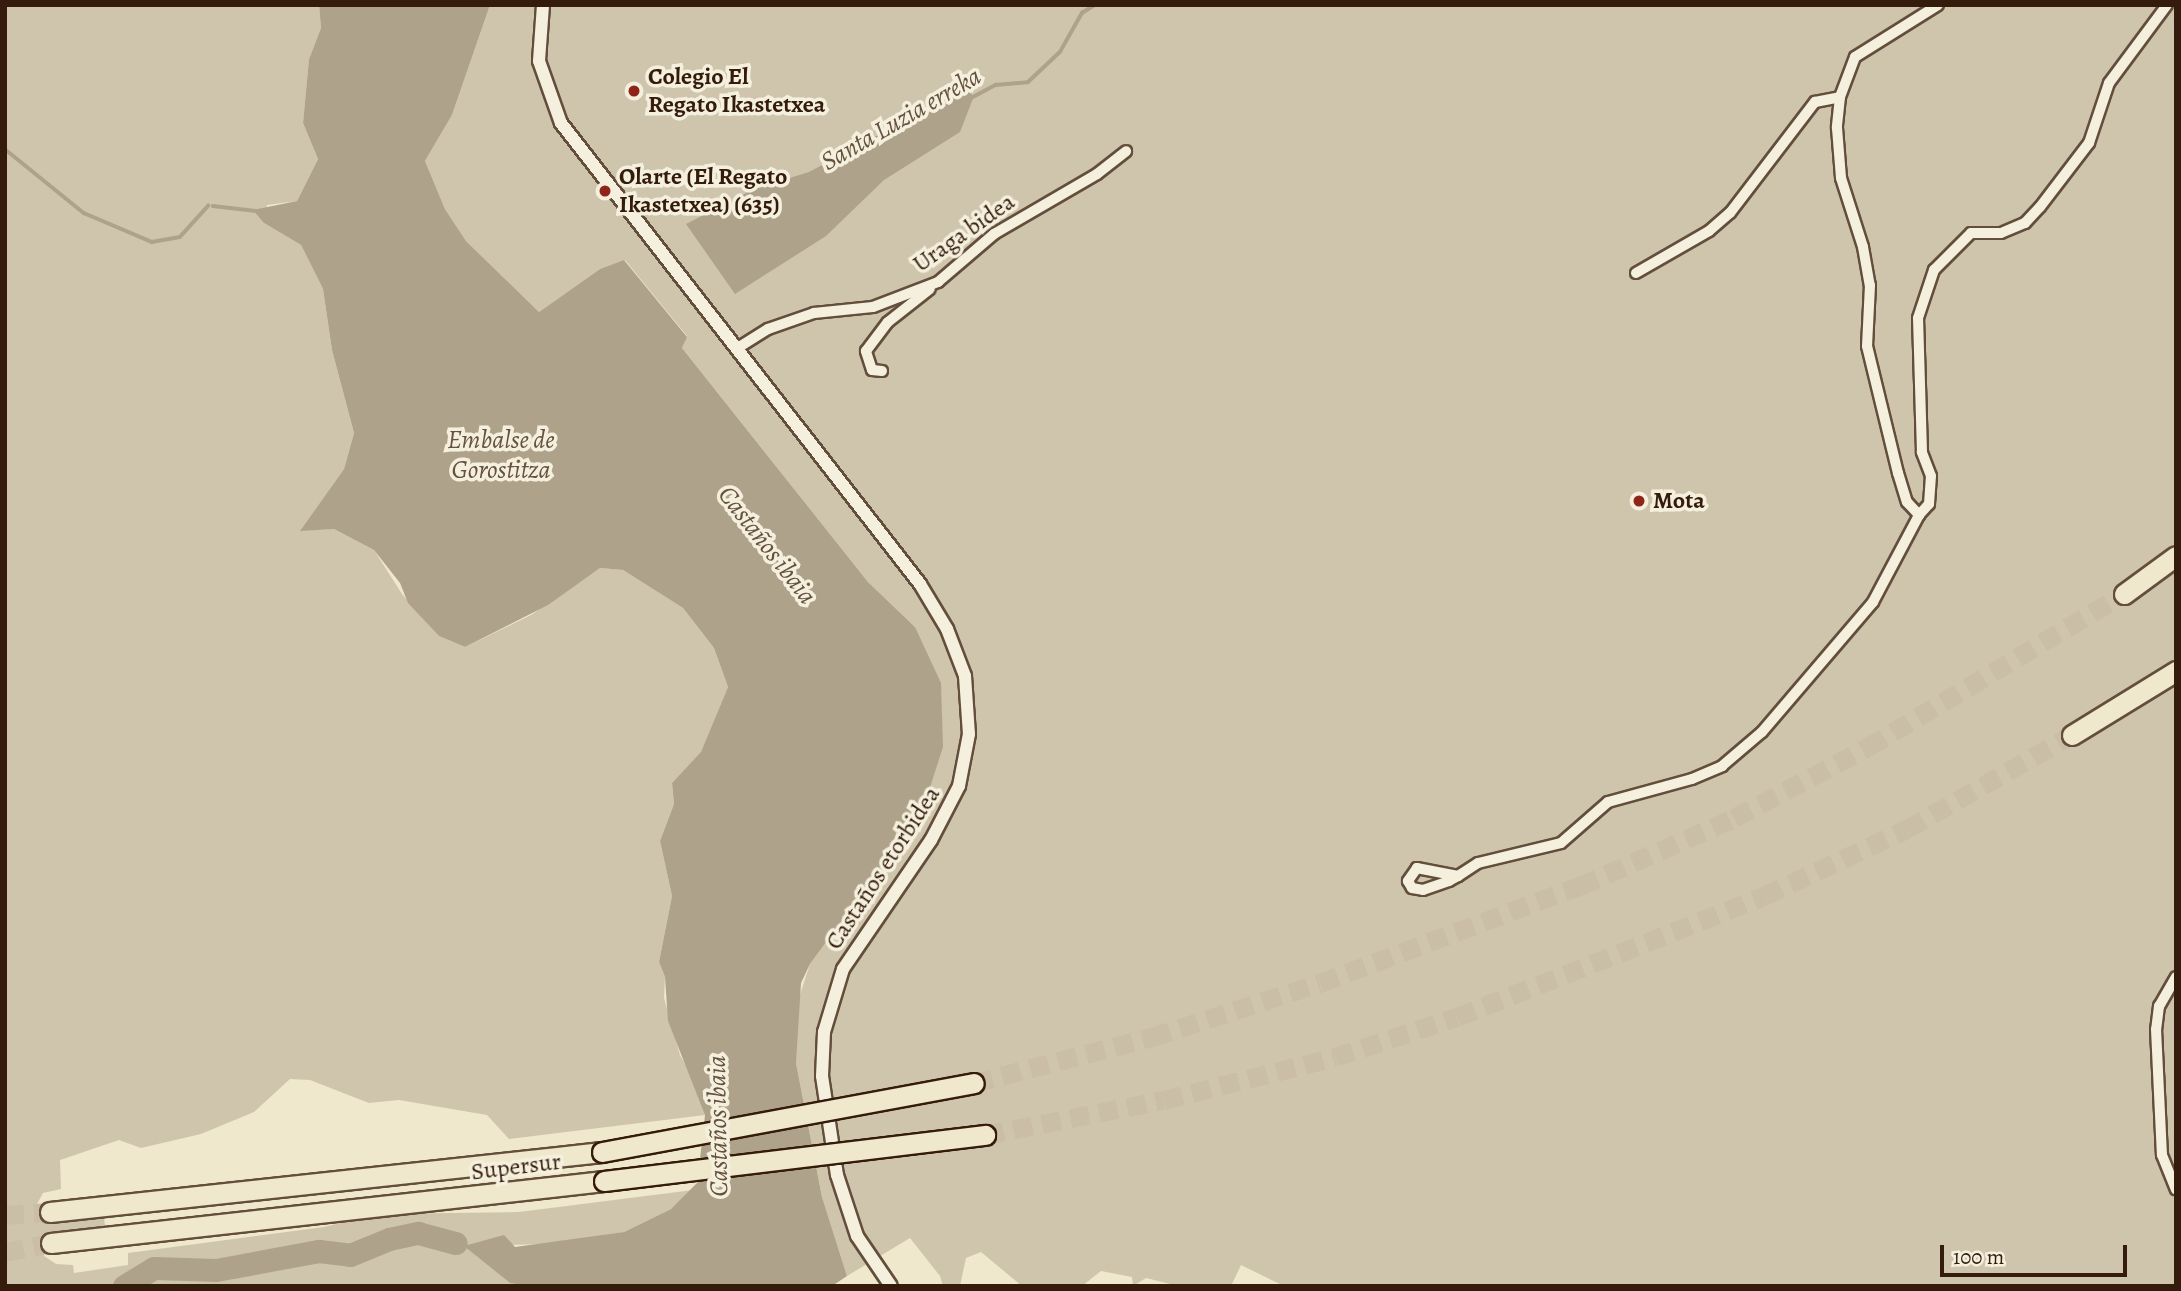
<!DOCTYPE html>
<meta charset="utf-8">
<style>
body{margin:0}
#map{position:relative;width:2181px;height:1291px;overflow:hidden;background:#efe8cd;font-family:Alegreya,serif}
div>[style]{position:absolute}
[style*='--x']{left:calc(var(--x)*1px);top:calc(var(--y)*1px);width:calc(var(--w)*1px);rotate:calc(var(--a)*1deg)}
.green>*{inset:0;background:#cfc5ac}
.water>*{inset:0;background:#afa28b}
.stream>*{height:3.5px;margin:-1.75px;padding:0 1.75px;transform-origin:1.75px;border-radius:1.75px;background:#afa28b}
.river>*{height:23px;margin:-11.5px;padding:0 11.5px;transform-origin:11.5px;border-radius:11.5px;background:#afa28b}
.motorway-tunnel>*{height:19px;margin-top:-9.5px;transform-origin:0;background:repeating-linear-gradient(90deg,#cabfa6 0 19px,transparent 0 29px)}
.roads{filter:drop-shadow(2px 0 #634e3c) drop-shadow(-2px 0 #634e3c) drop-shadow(0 2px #634e3c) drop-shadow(0 -2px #634e3c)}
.minor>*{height:10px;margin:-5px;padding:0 5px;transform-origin:5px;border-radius:5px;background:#f5f0de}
.tertiary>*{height:12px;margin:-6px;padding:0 6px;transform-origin:6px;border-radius:6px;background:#f5f0de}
.motorway>*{height:19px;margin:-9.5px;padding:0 9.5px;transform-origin:9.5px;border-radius:9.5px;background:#efe8cd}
.bridges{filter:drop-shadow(2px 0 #341b0b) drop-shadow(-2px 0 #341b0b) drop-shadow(0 2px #341b0b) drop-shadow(0 -2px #341b0b)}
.motorway-bridge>*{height:19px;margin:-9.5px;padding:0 9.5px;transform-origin:9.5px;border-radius:9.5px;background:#efe8cd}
.dots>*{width:19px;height:19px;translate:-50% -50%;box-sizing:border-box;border:4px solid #f5f0de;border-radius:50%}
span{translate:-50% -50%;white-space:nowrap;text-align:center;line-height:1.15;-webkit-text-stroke:7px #f5f0de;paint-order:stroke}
.poi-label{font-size:24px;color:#341b0b;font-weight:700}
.left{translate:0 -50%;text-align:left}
.street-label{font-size:24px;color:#341b0b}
.water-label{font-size:26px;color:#65513e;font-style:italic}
.frame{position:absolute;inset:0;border:7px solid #341b0b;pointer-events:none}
.scale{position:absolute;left:1940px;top:1245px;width:187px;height:32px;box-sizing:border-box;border:4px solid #341b0b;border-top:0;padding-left:9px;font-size:21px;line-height:24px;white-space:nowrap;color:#341b0b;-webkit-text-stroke:5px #f5f0de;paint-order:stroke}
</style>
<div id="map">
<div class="green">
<i style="clip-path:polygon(5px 5px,319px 5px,321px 28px,309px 59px,303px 123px,318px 159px,297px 201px,267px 205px,264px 223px,301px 245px,323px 289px,332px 350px,354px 433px,344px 469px,301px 530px,334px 529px,374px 550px,402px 594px,439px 636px,465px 647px,531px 615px,600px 568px,623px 570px,683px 608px,714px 648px,728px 687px,701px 753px,672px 783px,674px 804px,660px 841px,672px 896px,659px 962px,665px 977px,664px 998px,680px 1055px,696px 1084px,705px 1115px,509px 1139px,487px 1115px,399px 1100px,369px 1103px,310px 1080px,290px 1079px,254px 1112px,201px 1134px,141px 1148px,119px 1140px,60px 1160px,61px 1189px,43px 1193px,37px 1204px,45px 1222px,104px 1217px,105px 1226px,45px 1236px,44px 1256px,56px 1264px,73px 1265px,74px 1273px,128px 1265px,128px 1253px,324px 1227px,376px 1214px,519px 1212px,693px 1190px,671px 1209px,624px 1232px,547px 1244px,465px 1246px,510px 1283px,533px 1286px,5px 1286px)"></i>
<i style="clip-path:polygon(490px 5px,2176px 5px,2176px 1286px,1284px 1286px,1241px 1265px,1231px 1286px,1178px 1286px,1146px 1278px,1133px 1286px,1132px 1277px,1101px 1271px,1082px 1286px,1022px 1286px,981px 1252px,966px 1258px,960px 1286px,943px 1286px,940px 1276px,910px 1238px,847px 1276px,822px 1197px,796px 1063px,797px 1004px,810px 964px,908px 831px,915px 627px,868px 582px,682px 348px,687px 336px,625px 260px,600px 269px,539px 312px,466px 241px,445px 209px,425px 161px,452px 115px)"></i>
</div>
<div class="water">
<i style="clip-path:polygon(319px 5px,490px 5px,452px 115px,425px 161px,445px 209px,466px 241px,539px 312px,600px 269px,624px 260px,687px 337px,682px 348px,868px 582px,915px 627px,941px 683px,943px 747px,924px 806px,908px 815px,908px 831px,810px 964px,801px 983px,796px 1063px,822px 1197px,847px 1276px,832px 1286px,522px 1285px,510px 1283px,464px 1246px,504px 1235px,515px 1247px,624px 1232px,671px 1209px,706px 1174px,700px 1159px,705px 1115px,668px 1021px,665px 977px,659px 962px,672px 896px,660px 841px,674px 804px,672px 783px,701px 752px,728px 687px,714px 648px,683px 608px,623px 570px,600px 568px,548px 605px,465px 647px,439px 636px,408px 603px,400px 583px,374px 550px,334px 529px,300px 531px,344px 469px,354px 433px,332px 350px,323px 289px,301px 245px,264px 223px,253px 210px,297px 201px,318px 159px,303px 123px,309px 59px,321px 28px)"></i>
<i style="clip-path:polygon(964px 89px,974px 96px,960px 132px,884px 180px,826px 236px,735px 294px,686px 224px,754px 189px,809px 172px)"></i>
</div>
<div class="stream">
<i style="--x:973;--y:97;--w:26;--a:-28"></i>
<i style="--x:996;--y:85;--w:32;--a:-5"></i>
<i style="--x:1028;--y:82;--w:44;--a:-43.2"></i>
<i style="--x:1060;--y:52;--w:45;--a:-60.6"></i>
<i style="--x:1082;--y:13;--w:15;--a:-32"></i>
<i style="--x:5;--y:149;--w:102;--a:39"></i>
<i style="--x:84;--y:213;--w:74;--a:23.1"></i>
<i style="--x:152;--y:242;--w:28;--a:-10"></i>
<i style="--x:180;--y:237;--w:42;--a:-47.9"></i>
<i style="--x:213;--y:206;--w:43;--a:6.6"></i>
</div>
<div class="river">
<i style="--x:124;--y:1286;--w:35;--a:-31"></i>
<i style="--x:154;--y:1268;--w:62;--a:1.8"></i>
<i style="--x:216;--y:1270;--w:105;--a:-10.5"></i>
<i style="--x:319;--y:1251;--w:31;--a:7"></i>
<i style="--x:350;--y:1255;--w:42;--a:-22.3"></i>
<i style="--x:389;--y:1239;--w:30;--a:-12"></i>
<i style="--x:418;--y:1233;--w:39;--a:15"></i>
</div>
<div class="motorway-tunnel">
<i style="--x:974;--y:1083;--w:184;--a:-14.5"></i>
<i style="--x:1152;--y:1037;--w:176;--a:-17.8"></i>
<i style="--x:1320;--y:983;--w:278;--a:-20.5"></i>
<i style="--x:1580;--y:886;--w:168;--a:-23.8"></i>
<i style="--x:1734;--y:818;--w:152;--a:-27.9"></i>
<i style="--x:1868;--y:747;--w:298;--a:-30.9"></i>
<i style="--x:985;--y:1135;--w:182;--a:-11.1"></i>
<i style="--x:1164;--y:1100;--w:176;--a:-14.1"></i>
<i style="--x:1335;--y:1057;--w:128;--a:-18.2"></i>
<i style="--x:1457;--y:1017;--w:330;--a:-21.5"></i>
<i style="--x:1764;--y:896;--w:158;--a:-25.1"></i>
<i style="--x:1907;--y:829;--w:190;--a:-29.7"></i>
<i style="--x:5;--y:1215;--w:45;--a:-3.8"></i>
<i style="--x:5;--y:1252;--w:47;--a:-11.1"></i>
</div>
<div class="roads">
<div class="minor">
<i style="--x:1938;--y:5;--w:98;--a:147.9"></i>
<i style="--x:1855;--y:57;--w:43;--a:110.6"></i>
<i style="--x:1840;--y:97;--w:31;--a:96"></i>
<i style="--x:1837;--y:128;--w:50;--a:85.4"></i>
<i style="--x:1841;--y:178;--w:72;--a:72.3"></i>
<i style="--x:1863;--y:247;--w:39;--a:80"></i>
<i style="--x:1870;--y:285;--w:61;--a:92.8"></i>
<i style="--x:1867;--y:346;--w:131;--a:76.3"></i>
<i style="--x:1898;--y:473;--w:30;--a:73"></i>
<i style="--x:1907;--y:502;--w:18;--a:47"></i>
<i style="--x:1919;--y:515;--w:15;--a:-48"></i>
<i style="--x:1929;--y:504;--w:28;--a:-86"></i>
<i style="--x:1931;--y:476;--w:26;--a:-111"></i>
<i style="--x:1922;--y:452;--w:134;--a:-91.7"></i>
<i style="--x:1918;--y:318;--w:51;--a:-71.6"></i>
<i style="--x:1934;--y:270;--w:52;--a:-45"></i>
<i style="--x:1971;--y:233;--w:30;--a:0"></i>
<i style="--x:2001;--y:233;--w:26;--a:-23"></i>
<i style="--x:2025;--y:223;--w:22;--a:-47"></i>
<i style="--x:2040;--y:207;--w:81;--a:-52.6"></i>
<i style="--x:2089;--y:143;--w:63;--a:-71.6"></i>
<i style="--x:2109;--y:83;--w:97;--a:-53.4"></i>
<i style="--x:1636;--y:273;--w:84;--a:-29.9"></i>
<i style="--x:1709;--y:231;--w:28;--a:-41"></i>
<i style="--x:1730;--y:213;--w:140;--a:-52.6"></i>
<i style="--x:1815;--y:102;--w:25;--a:-11"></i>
<i style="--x:736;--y:349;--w:38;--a:-32"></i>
<i style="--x:768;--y:329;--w:49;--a:-19.2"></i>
<i style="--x:814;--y:313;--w:59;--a:-5.8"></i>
<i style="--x:873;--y:307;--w:70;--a:-21"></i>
<i style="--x:938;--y:282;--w:74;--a:-40.6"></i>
<i style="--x:994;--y:234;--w:119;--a:-30.2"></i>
<i style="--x:1097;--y:174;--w:37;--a:-38"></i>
<i style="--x:882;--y:371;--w:10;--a:-174"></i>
<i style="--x:872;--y:370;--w:20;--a:-108"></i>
<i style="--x:866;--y:351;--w:36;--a:-53"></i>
<i style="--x:888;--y:322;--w:53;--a:-38.2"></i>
<i style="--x:1458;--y:876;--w:42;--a:-169"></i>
<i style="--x:1417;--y:868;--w:16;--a:125"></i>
<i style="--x:1408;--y:881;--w:8;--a:60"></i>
<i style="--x:1412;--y:888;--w:11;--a:10"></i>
<i style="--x:1423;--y:890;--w:28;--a:-19"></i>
<i style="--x:1449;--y:881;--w:10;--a:-29"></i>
<i style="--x:1458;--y:876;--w:24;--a:-33"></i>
<i style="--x:1478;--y:863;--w:85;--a:-13.5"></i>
<i style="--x:1561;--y:843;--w:62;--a:-41.1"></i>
<i style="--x:1608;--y:802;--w:87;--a:-15.3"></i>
<i style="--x:1692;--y:779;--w:33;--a:-23"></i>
<i style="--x:1722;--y:766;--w:52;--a:-40.4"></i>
<i style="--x:1762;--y:732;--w:171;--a:-49.5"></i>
<i style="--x:1873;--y:602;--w:98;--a:-62.1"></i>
<i style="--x:2176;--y:977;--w:34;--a:120"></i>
<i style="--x:2159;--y:1006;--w:23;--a:97"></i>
<i style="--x:2156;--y:1029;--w:126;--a:87.3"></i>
<i style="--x:2162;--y:1155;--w:37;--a:68"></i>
</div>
<div class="tertiary">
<i style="--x:543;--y:5;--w:56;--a:94.1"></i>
<i style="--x:539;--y:61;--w:66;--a:70.5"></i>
<i style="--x:561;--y:123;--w:584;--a:52.09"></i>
<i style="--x:920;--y:584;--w:52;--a:59"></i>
<i style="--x:947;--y:629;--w:50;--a:69"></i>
<i style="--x:965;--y:676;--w:58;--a:86.1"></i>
<i style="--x:969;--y:734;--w:53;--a:100.9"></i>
<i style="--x:959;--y:786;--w:61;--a:117.4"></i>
<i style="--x:931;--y:840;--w:156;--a:124.3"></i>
<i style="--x:843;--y:969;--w:66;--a:106.8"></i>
<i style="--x:824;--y:1032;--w:44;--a:92.6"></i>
<i style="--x:822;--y:1076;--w:100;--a:81.4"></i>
<i style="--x:837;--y:1175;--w:64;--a:71.8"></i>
<i style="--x:857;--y:1236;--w:60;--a:55.8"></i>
</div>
<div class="motorway">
<i style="--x:2124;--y:594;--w:64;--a:-36.2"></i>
<i style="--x:2072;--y:735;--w:122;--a:-31.6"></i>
<i style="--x:50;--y:1212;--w:555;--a:-6.2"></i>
<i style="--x:51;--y:1243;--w:556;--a:-6.4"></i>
</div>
</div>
<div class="bridges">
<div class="motorway-bridge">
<i style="--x:602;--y:1152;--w:378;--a:-10.5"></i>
<i style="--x:604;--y:1181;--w:384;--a:-6.9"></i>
</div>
</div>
<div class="dots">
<i style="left:634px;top:91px;background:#8f2418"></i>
<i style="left:605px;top:191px;background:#8f2418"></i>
<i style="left:1639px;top:501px;background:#8f2418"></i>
</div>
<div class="poi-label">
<span class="left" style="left:648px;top:91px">Colegio El<br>Regato Ikastetxea</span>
<span class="left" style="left:619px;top:191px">Olarte (El Regato<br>Ikastetxea) (635)</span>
<span class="left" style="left:1653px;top:501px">Mota</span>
</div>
<div class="street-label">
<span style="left:964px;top:233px;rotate:-35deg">Uraga bidea</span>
<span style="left:883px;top:868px;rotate:-57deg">Castaños etorbidea</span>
<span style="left:516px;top:1167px;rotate:-7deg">Supersur</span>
</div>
<div class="water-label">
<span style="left:901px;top:119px;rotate:-30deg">Santa Luzia erreka</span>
<span style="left:501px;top:455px">Embalse de<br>Gorostitza</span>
<span style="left:767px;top:545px;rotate:52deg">Castaños ibaia</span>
<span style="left:718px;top:1126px;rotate:-91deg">Castaños ibaia</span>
</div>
<div class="frame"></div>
<div class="scale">100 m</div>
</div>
